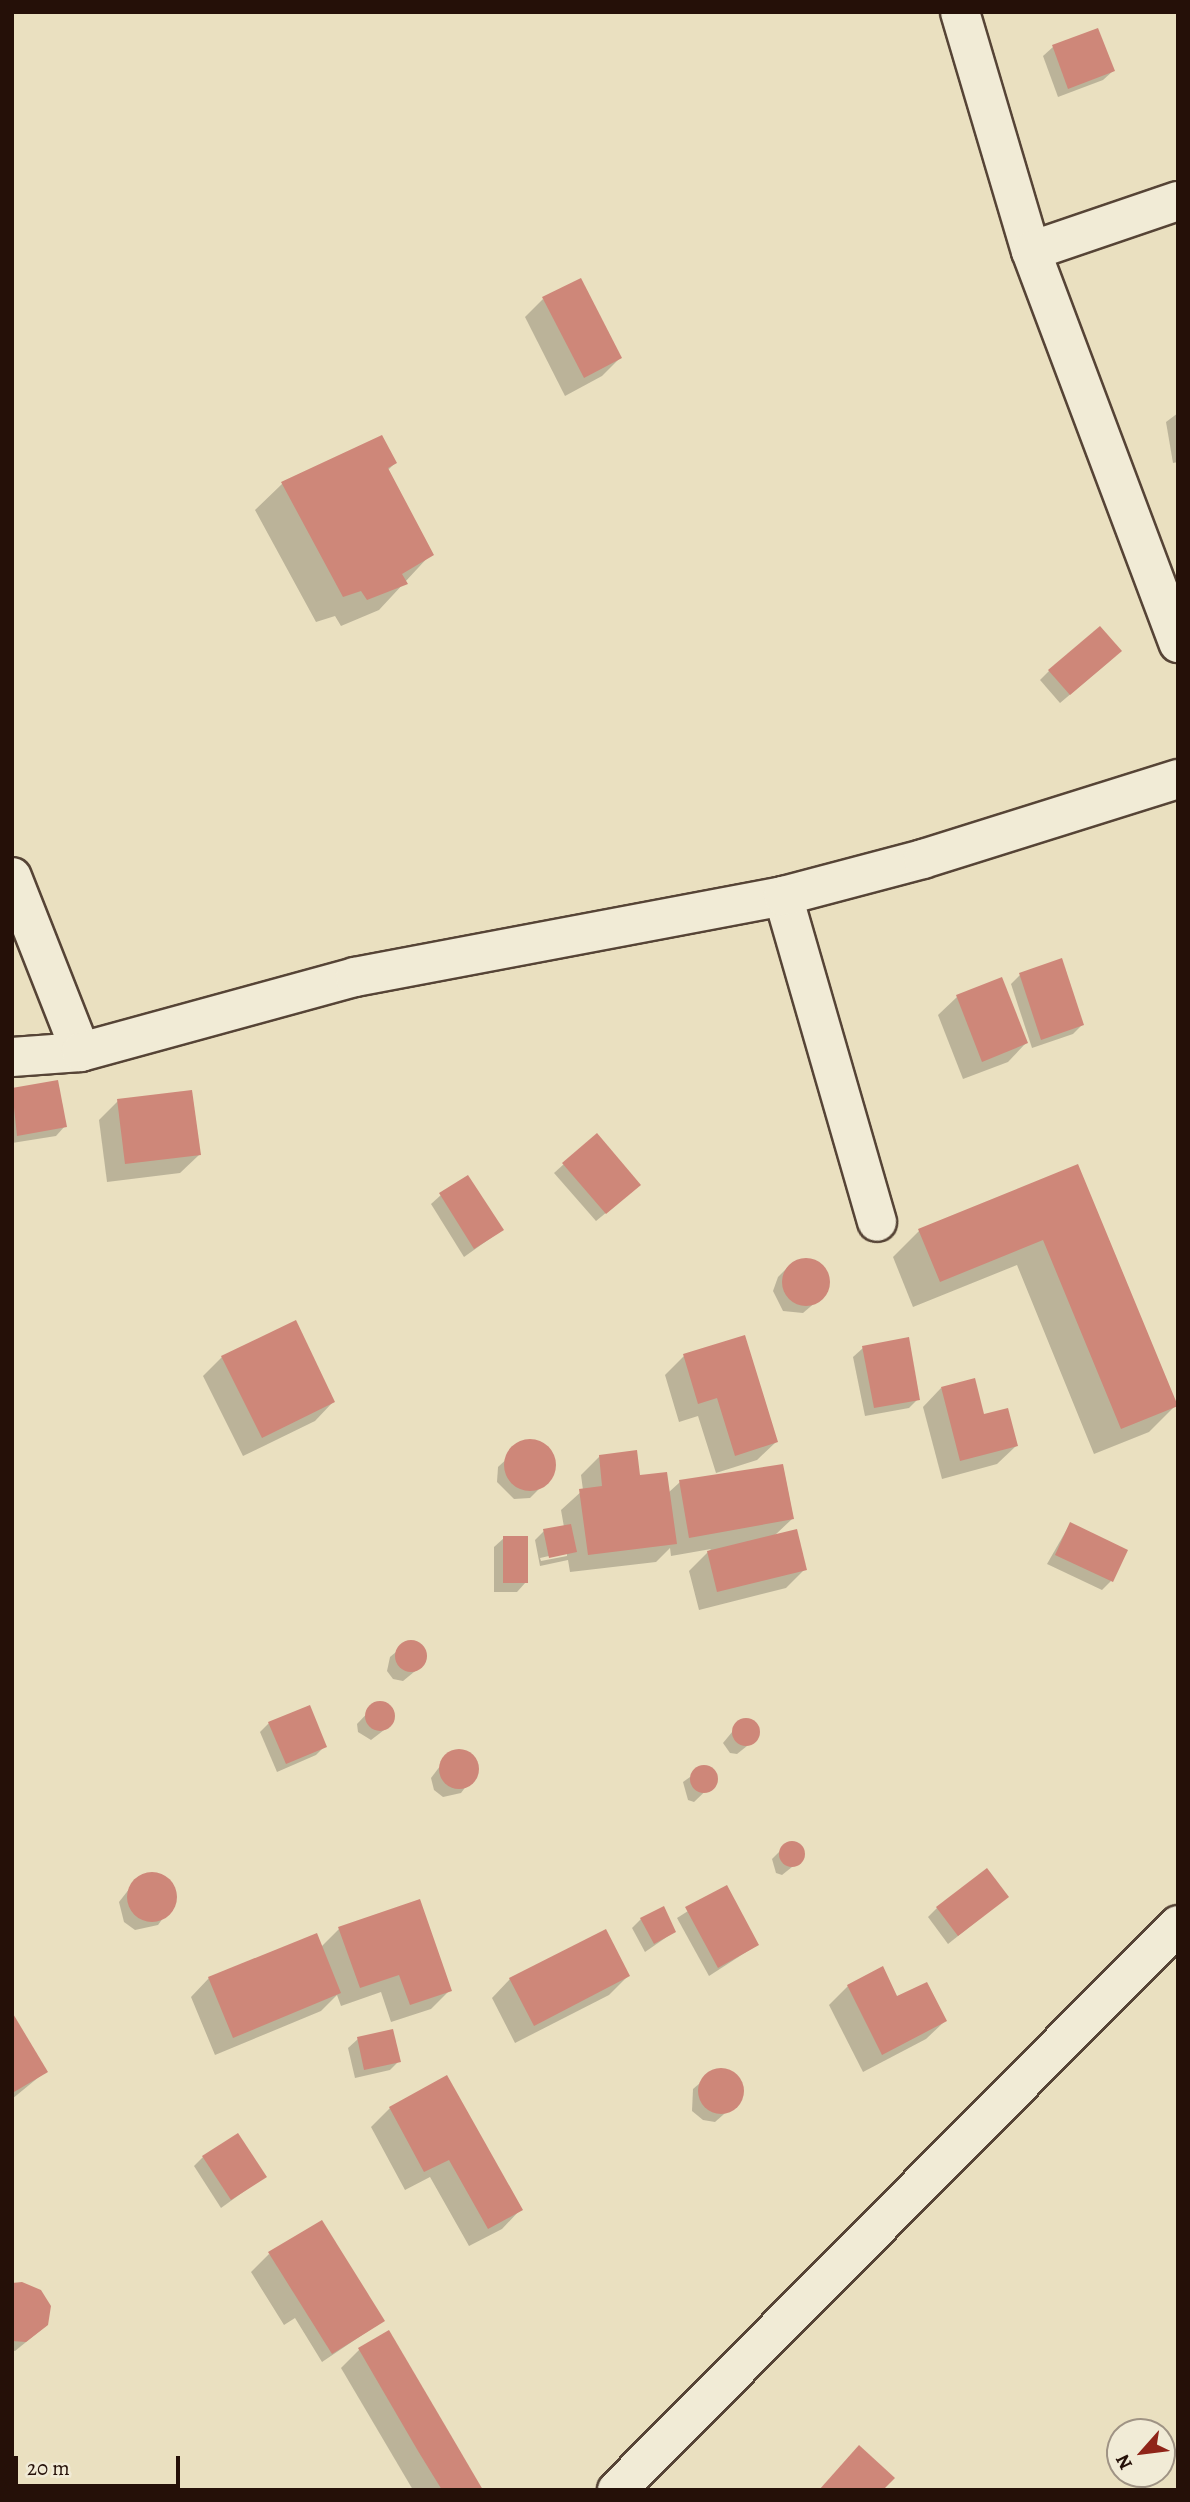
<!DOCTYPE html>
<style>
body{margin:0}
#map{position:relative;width:1190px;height:2502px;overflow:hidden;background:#eae0c0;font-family:Alegreya,serif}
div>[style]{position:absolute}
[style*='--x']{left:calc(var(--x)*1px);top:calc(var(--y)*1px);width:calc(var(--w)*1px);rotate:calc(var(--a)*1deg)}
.shadow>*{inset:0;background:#0003}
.building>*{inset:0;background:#ce8779}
.round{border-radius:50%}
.roads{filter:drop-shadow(2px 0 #564436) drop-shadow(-2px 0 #564436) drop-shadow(0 2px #564436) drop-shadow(0 -2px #564436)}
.minor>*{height:38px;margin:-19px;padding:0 19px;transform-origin:19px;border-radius:19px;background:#f1ebd6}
.tertiary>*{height:38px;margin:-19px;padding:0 19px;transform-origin:19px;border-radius:19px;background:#f1ebd6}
span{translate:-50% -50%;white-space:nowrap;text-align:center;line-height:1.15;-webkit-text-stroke:5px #f1ebd6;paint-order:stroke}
.frame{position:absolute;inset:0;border:14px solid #251008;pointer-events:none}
.north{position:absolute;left:1106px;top:2418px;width:70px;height:70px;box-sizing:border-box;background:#f1ebd6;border:2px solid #9f9384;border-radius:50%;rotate:242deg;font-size:19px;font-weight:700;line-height:28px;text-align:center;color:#251008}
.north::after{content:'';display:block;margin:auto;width:24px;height:32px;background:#8f2418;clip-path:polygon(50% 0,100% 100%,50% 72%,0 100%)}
.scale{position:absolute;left:14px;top:2456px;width:166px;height:32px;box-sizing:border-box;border:4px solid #251008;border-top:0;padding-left:9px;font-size:21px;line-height:24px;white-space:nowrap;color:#251008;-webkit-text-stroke:5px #f1ebd6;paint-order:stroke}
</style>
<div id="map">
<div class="shadow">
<i style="clip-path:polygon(1053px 47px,1113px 71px,1103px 80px,1058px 97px,1043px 56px)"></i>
<i style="clip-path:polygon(543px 299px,620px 358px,602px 376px,565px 396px,525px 317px)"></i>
<i style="clip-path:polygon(1178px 413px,1178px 462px,1173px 463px,1166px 422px)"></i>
<i style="clip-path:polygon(381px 437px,395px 463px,388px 470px,431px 554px,379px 610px,341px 626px,335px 616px,316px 622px,255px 510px,282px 484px)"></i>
<i style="clip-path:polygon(1111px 660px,1060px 703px,1040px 680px,1049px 671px)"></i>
<i style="clip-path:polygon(1020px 975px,1082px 1025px,1073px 1034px,1032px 1048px,1011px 984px)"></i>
<i style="clip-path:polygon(957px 997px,1026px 1043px,1008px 1062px,963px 1079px,938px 1015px)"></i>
<i style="clip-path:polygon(12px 1090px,65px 1126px,56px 1136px,12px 1143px)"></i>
<i style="clip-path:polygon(118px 1101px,199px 1155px,180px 1173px,107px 1182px,99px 1120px)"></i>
<i style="clip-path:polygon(564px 1164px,629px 1194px,596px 1221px,554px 1173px)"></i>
<i style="clip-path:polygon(1077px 1167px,1175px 1406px,1149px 1432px,1094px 1454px,1017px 1265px,913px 1307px,893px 1257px,919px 1231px)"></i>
<i style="clip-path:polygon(441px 1195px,502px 1230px,464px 1257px,431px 1204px)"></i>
<i style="clip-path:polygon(809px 1259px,822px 1266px,828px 1281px,824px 1295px,803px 1313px,783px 1311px,773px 1291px,778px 1277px,788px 1267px)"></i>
<i style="clip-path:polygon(863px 1348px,918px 1399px,909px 1408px,865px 1416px,853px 1357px)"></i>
<i style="clip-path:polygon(684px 1356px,776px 1442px,757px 1460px,716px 1473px,698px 1416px,679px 1422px,665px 1375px)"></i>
<i style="clip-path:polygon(222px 1357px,333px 1402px,315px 1421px,243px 1456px,203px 1376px)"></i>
<i style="clip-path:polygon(941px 1388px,1016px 1446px,997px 1464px,942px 1479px,923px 1407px)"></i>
<i style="clip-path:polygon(525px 1442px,541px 1444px,552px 1454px,551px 1477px,530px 1498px,514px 1499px,497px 1482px,498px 1467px)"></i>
<i style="clip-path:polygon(evenodd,600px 1456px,668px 1493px,680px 1482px,792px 1519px,774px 1536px,805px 1569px,786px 1588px,699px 1610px,689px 1571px,711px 1549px,671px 1556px,670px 1548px,656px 1562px,570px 1572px,568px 1560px,540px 1566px,535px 1540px,544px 1531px,564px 1527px,561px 1510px,583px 1490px,581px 1475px,600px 1456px,567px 1552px,567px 1556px,541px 1561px,540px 1558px,567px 1552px)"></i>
<i style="clip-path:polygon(1070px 1524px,1111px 1581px,1102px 1590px,1047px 1564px)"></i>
<i style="clip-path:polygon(504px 1538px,526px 1582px,517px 1592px,494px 1592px,494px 1547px)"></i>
<i style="clip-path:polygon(408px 1642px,421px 1645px,425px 1663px,403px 1681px,393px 1679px,387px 1671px,390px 1657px)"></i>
<i style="clip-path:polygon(376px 1704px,389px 1707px,393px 1715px,388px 1727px,371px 1740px,358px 1732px,357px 1724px)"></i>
<i style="clip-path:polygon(742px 1720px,750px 1720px,758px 1729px,757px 1738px,737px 1754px,730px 1753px,723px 1743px)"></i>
<i style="clip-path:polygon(269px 1723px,325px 1746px,316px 1755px,277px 1772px,260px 1732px)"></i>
<i style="clip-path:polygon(461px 1751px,472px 1757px,476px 1773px,461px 1793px,443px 1797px,434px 1790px,431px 1778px,450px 1753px)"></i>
<i style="clip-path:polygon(704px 1767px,711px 1770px,716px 1781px,694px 1802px,688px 1800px,683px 1782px)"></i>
<i style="clip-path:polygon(787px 1844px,802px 1849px,802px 1859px,782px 1875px,776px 1873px,772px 1859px)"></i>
<i style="clip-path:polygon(151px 1873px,172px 1884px,176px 1900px,158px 1925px,135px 1930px,124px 1922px,119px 1902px,137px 1879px)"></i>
<i style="clip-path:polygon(726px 1887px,757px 1945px,709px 1976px,677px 1918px)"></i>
<i style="clip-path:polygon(1007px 1897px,948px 1944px,928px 1917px,937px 1908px)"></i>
<i style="clip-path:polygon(641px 1919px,674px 1932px,645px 1952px,632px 1928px)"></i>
<i style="clip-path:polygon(339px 1929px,450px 1990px,431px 2009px,391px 2022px,381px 1992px,341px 2006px,337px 1995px,321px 2011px,215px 2055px,191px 1997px,209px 1978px,321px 1947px)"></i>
<i style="clip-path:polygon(628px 1976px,609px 1995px,515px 2043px,492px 1998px,510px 1979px)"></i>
<i style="clip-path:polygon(848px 1986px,897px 1999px,945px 2021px,926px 2039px,863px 2072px,829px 2005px)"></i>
<i style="clip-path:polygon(12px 2016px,45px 2072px,12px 2099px)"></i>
<i style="clip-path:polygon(358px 2039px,399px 2061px,390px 2070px,355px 2078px,348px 2048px)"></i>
<i style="clip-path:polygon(714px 2071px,729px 2071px,739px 2079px,740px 2100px,715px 2122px,703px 2120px,692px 2111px,693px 2089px)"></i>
<i style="clip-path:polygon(447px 2077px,520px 2210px,502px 2229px,469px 2246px,430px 2177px,405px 2190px,371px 2127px,390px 2108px)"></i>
<i style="clip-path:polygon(203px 2157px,264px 2177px,221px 2208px,194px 2166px)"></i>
<i style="clip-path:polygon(269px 2254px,383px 2321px,322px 2362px,295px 2318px,284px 2325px,251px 2272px)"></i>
<i style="clip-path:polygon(12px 2285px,47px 2325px,15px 2351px,12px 2350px)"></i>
<i style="clip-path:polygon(360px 2349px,481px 2490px,413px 2490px,341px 2368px)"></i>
</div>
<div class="building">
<i style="clip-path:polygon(1098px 28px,1115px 71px,1068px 89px,1052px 45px)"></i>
<i style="clip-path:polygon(581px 278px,622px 358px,584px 378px,542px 297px)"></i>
<i style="clip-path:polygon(382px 435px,397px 463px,388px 468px,434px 555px,402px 574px,408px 584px,367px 600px,361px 591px,343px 597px,281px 482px)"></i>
<i style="clip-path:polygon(1100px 626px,1122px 651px,1070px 695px,1048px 670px)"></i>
<i style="clip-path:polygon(1062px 958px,1084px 1025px,1041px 1040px,1019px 973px)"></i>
<i style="clip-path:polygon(1002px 977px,1028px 1043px,982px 1062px,956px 995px)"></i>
<i style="clip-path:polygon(58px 1080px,67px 1127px,17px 1136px,12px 1088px)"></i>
<i style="clip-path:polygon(192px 1090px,201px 1155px,125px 1164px,117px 1099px)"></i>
<i style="clip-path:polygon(597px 1133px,641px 1185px,606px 1214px,562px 1163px)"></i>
<i style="clip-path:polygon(1078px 1164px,1178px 1406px,1121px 1429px,1043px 1240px,940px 1282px,918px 1229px)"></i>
<i style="clip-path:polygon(468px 1175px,504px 1230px,474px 1249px,439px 1193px)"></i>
<i class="round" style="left:782px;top:1258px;width:48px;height:48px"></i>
<i style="clip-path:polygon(296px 1320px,335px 1402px,262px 1438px,221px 1356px)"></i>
<i style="clip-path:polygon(745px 1335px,778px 1442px,735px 1456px,717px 1398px,698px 1404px,683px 1354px)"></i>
<i style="clip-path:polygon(909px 1337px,920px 1400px,874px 1408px,862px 1346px)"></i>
<i style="clip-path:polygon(975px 1378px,984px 1414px,1008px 1408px,1018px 1446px,960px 1461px,941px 1387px)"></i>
<i class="round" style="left:504px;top:1439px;width:52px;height:52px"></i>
<i style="clip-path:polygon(637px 1450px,640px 1475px,667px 1472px,677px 1544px,588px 1555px,579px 1489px,602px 1486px,599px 1455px)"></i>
<i style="clip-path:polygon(783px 1464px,794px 1519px,689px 1538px,679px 1480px)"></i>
<i style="clip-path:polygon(1070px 1522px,1128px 1550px,1113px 1582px,1055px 1555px)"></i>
<i style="clip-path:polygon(571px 1524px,577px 1552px,549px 1558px,543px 1529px)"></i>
<i style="clip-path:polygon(797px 1529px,807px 1570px,717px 1592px,707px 1551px)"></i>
<i style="clip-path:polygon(503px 1536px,528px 1536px,528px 1583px,503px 1583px)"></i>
<i class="round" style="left:395px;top:1640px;width:32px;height:32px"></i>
<i class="round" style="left:365px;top:1701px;width:30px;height:30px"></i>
<i style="clip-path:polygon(310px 1705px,327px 1747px,286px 1764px,268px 1722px)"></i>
<i class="round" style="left:732px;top:1718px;width:28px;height:28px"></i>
<i class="round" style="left:439px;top:1749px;width:40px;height:40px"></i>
<i class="round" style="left:690px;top:1765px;width:28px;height:28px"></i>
<i class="round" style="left:779px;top:1841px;width:26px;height:26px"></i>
<i style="clip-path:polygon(987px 1868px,1009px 1897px,958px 1936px,936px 1907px)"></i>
<i class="round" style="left:127px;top:1872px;width:50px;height:50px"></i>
<i style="clip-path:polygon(727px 1885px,759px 1945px,718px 1968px,685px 1907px)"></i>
<i style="clip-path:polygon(420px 1899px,452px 1991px,410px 2005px,399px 1975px,360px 1988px,338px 1927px)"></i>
<i style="clip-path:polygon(664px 1906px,676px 1932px,654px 1944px,640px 1918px)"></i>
<i style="clip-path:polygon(606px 1929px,630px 1976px,534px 2026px,509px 1978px)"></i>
<i style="clip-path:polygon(317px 1933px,341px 1993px,233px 2038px,208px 1977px)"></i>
<i style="clip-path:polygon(883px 1966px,897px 1996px,927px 1982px,947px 2021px,882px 2055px,847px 1985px)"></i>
<i style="clip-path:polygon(12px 2012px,48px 2072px,14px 2092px,12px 2090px)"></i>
<i style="clip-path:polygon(393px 2029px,401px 2062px,364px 2070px,357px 2037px)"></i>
<i class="round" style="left:698px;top:2068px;width:46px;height:46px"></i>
<i style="clip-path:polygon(447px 2075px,523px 2210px,488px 2229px,449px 2160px,424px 2172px,389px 2107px)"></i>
<i style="clip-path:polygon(238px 2133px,267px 2177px,231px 2200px,202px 2156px)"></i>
<i style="clip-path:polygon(322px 2220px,385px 2321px,332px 2354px,268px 2252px)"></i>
<i style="clip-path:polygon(22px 2282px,41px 2290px,51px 2306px,48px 2325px,26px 2342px,12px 2341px,12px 2283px)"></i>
<i style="clip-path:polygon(389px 2330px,449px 2432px,483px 2490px,442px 2490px,418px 2451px,358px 2348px)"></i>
<i style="clip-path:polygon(859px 2445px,895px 2478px,883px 2490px,819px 2490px)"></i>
</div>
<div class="roads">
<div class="minor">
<i style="--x:960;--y:12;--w:249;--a:73.5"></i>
<i style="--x:1031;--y:251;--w:419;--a:69.4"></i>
<i style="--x:1031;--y:251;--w:155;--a:-18.8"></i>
<i style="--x:12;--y:877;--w:188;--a:68.5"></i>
<i style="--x:783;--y:896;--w:339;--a:73.9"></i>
<i style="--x:617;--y:2490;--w:796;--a:-45.2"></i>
</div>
<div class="tertiary">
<i style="--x:12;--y:1057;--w:69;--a:-4.1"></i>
<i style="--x:81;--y:1052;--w:284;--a:-15.3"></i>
<i style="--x:355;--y:977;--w:436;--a:-10.7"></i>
<i style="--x:783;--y:896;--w:145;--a:-14.8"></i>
<i style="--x:923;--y:859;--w:267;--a:-17.4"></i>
</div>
</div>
<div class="frame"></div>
<div class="north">N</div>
<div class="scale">20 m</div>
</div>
